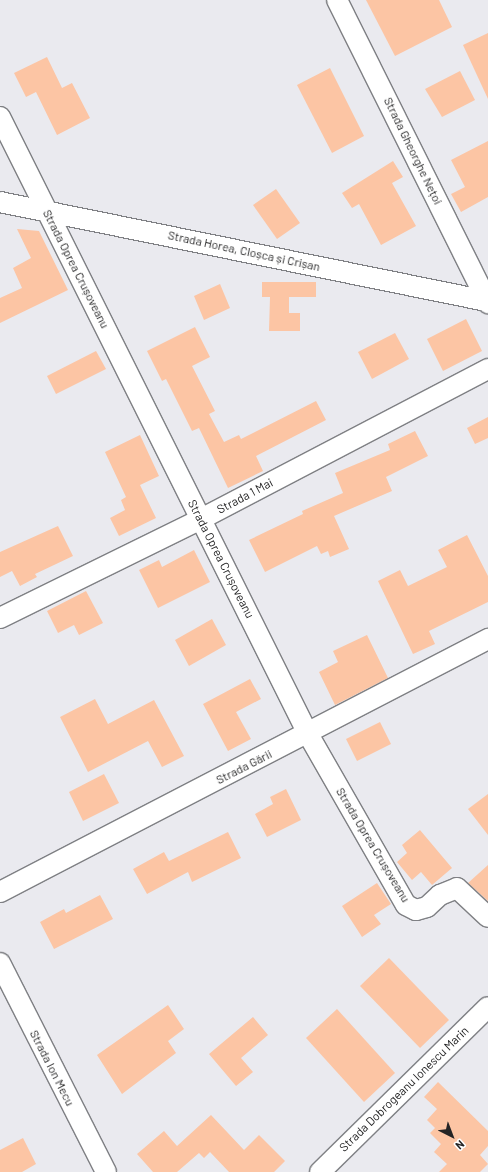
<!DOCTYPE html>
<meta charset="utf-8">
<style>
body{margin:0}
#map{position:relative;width:488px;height:1172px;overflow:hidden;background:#eaeaef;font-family:Barlow,sans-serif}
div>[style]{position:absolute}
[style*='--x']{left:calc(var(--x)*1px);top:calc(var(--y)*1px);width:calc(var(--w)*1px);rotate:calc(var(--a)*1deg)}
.building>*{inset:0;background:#fcc5a4}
.roads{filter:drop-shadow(1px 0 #7f8084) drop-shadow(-1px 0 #7f8084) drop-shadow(0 1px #7f8084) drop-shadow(0 -1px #7f8084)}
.minor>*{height:20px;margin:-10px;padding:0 10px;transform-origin:10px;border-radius:10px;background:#fff}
span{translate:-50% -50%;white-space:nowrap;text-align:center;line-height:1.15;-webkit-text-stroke:4px #fff;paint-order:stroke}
.street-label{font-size:12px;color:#242425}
.north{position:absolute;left:432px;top:1116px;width:40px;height:40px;-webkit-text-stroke:3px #fff;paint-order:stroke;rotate:138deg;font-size:11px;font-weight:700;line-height:16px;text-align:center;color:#242425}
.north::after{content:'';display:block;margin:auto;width:14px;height:18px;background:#242425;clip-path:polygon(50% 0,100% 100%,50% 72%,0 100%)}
</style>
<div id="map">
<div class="building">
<i style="clip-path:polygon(366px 0,439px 0,452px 27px,395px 56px)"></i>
<i style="clip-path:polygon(488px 33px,488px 99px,463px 45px)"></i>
<i style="clip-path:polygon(47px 57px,62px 88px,72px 83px,90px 118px,57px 135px,36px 92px,26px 97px,14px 73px)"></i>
<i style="clip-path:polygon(330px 68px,364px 136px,332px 153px,297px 85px)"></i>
<i style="clip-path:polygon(460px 71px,475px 100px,442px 117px,425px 89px)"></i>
<i style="clip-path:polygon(488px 141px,488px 197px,461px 212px,451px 194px,465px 187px,451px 160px)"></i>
<i style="clip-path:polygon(393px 161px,403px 177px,392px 183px,416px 226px,381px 245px,359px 204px,352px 208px,342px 193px)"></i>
<i style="clip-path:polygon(276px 189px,300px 223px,277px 239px,253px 205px)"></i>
<i style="clip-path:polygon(17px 229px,39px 231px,68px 290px,0 323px,0 298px,22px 288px,13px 268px,31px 258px)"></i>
<i style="clip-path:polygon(262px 282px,316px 282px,316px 297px,289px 297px,289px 313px,300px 313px,300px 331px,269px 331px,270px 297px,262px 297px)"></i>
<i style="clip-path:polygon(220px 284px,230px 308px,204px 320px,194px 296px)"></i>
<i style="clip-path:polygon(466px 319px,482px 351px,443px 371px,427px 339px)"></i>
<i style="clip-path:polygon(195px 327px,210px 357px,192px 366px,215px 411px,209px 414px,224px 442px,239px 435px,241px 439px,316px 401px,326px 420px,256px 456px,263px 471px,228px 488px,199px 428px,192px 431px,166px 379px,162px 381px,147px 351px)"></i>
<i style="clip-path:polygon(395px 333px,409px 359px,372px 379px,358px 352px)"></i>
<i style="clip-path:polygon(96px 351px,106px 369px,56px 394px,47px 376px)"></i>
<i style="clip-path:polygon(488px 417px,488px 438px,475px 444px,467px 428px)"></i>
<i style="clip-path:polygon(415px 431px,428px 456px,386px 477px,392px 491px,334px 516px,349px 549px,330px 557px,328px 551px,321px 554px,317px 546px,265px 572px,249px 540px,303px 514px,302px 511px,343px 493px,335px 473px,390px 450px,388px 444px)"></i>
<i style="clip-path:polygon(140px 435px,159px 476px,140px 485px,156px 518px,119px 536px,110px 518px,125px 510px,121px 500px,126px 497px,105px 452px)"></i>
<i style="clip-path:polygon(58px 526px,73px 556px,35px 574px,37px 577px,20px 586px,12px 571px,0 577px,0 552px)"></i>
<i style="clip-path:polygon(467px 535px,488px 576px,488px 602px,429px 631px,435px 644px,413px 654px,378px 581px,400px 570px,408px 586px,447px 567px,438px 550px)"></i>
<i style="clip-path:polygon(194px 550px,210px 582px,158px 608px,139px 570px,159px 560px,162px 567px)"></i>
<i style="clip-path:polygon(86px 591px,103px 623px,79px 635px,74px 625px,58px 633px,47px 611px)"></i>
<i style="clip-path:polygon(212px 619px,226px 645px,189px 666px,175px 640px)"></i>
<i style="clip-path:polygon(367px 635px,388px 678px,335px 705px,319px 672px,338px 662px,333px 651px)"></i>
<i style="clip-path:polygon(250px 679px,261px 699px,236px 712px,251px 739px,228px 751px,203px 704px)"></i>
<i style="clip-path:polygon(95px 699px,108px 724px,154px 700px,184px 756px,162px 767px,148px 741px,88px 772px,60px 717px)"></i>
<i style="clip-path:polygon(380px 722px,391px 744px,357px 761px,346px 739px)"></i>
<i style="clip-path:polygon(104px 774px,119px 803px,83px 821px,69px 792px)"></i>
<i style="clip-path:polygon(286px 789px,301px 820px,267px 837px,255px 814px,273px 804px,270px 797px)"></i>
<i style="clip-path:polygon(488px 794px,488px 835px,468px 809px)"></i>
<i style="clip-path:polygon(420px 830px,452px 868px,432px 885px,421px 872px,412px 880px,397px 862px,407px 853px,402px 845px)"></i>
<i style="clip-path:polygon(228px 832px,241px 858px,192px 882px,188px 872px,147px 894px,133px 869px,164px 852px,169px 861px)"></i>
<i style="clip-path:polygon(488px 865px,488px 901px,468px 883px)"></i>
<i style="clip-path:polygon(377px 883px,391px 904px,374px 915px,381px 924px,362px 937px,342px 906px)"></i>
<i style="clip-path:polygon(100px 895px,113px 919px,54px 949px,40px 922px,64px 909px,66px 913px)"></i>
<i style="clip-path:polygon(389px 958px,449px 1020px,420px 1048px,360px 986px)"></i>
<i style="clip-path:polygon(168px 1005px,184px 1029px,168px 1041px,176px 1053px,122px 1094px,97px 1055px)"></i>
<i style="clip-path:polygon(337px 1009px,395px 1073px,364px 1102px,306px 1038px)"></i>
<i style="clip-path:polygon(253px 1017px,268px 1035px,241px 1058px,253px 1072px,236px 1086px,209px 1054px)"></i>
<i style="clip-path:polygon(438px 1082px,488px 1131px,488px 1146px,480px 1155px,488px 1164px,480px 1172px,439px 1172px,447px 1164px,434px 1152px,441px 1144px,430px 1133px,435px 1128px,427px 1120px,437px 1109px,424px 1097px)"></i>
<i style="clip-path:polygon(211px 1115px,244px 1150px,259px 1135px,285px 1161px,274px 1172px,229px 1172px,210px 1152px,204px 1158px,199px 1153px,177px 1172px,153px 1172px,137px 1154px,164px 1131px,177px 1146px)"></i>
<i style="clip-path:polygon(23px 1138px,36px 1164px,22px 1172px,0 1172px,0 1150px)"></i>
</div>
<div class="roads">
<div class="minor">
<i style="--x:337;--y:0;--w:339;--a:63.5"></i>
<i style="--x:0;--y:117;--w:690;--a:63.47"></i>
<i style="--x:308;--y:734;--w:197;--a:60.2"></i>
<i style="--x:406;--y:905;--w:11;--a:27"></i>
<i style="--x:416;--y:910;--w:11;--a:-15"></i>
<i style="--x:427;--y:907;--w:18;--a:-43"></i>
<i style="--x:440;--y:895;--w:18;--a:-22"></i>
<i style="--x:457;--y:888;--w:42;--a:43.1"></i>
<i style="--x:0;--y:202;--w:498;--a:11.5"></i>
<i style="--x:0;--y:618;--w:224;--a:-26.2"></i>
<i style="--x:201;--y:519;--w:324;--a:-27.6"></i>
<i style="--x:0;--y:892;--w:550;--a:-27.4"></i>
<i style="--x:0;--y:963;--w:234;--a:63.1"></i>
<i style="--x:320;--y:1172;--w:235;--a:-44.5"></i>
</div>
</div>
<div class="street-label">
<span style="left:413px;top:151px;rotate:64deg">Strada Gheorghe Nețoi</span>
<span style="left:244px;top:251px;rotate:12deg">Strada Horea, Cloșca și Crișan</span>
<span style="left:76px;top:269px;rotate:63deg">Strada Oprea Crușoveanu</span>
<span style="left:245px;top:496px;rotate:-28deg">Strada 1 Mai</span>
<span style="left:221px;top:559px;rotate:63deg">Strada Oprea Crușoveanu</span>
<span style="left:244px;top:767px;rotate:-27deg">Strada Gării</span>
<span style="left:373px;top:845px;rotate:59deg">Strada Oprea Crușoveanu</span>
<span style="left:52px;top:1068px;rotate:63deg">Strada Ion Mecu</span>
<span style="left:404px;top:1089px;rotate:-44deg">Strada Dobrogeanu Ionescu Marin</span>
</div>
<div class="north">N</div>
</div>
